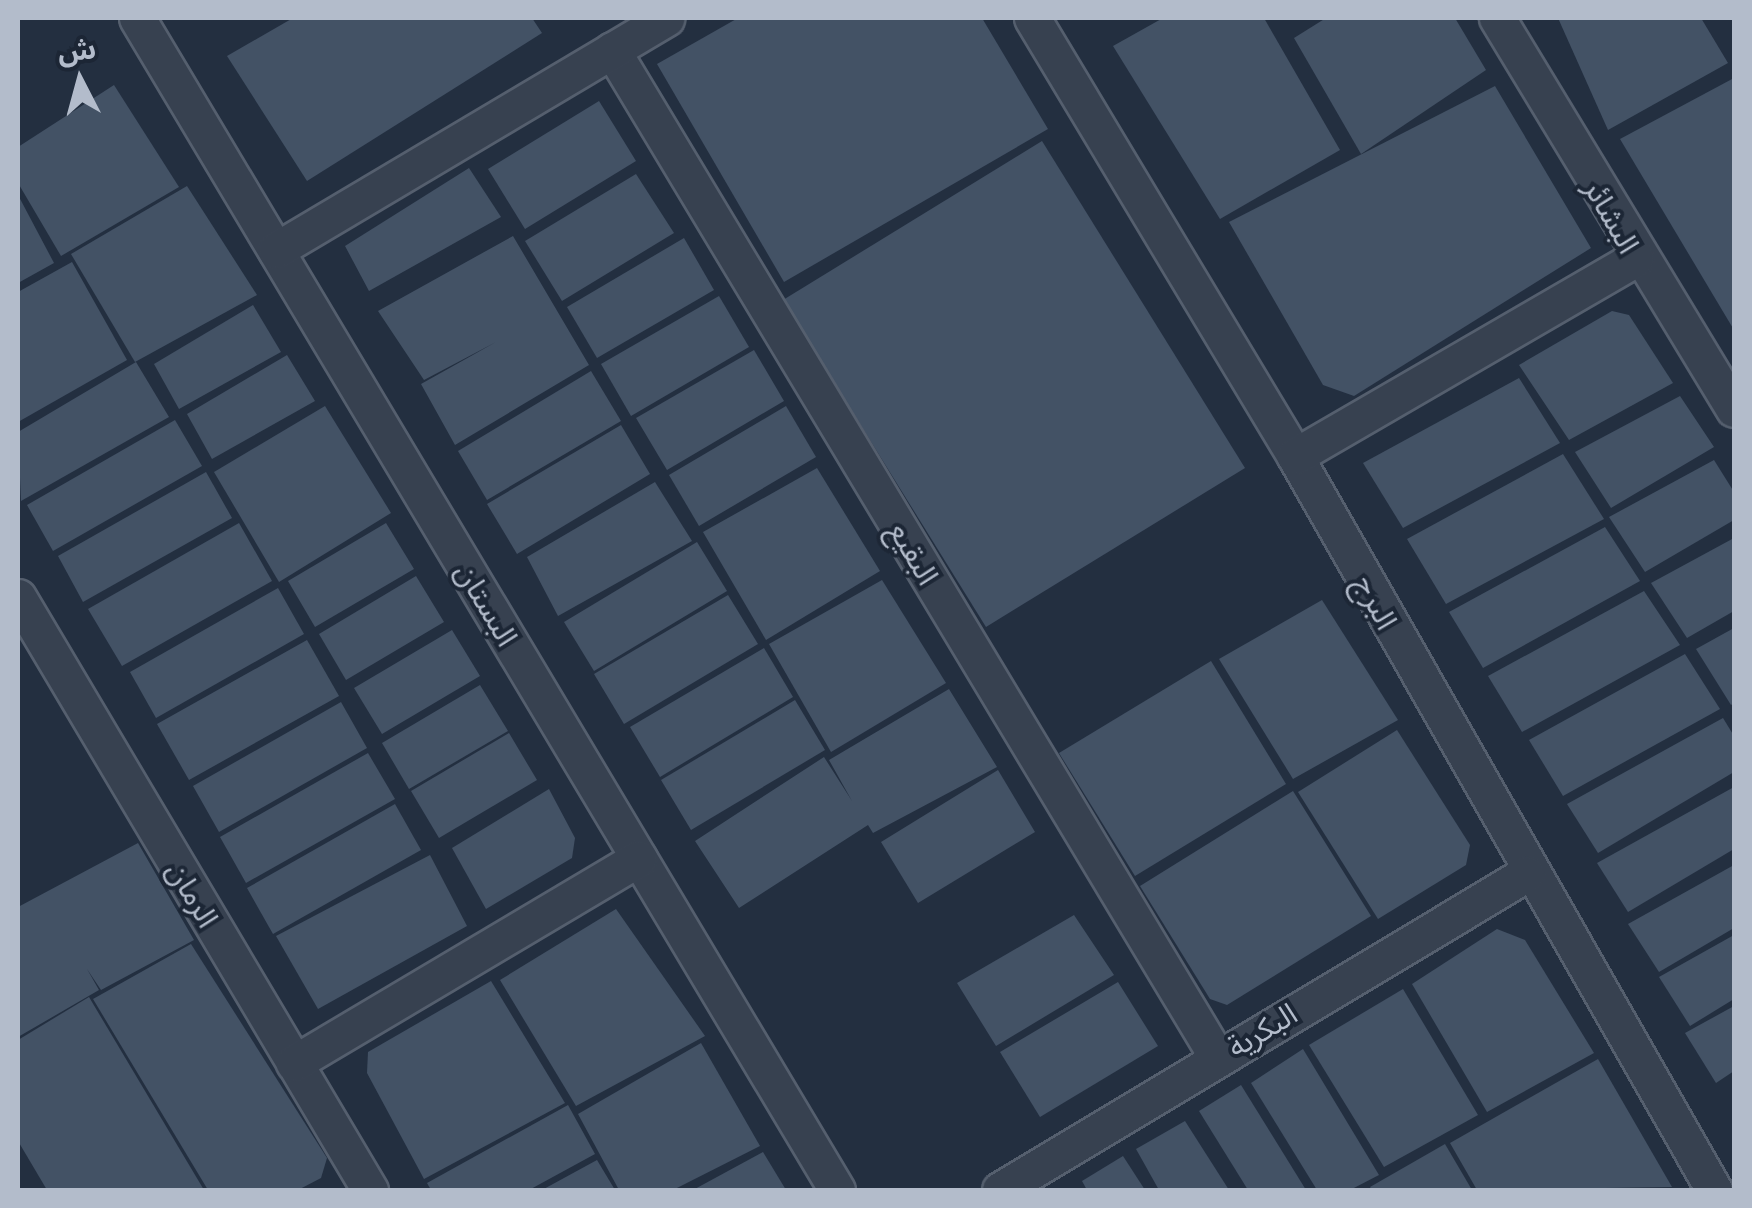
<!DOCTYPE html>
<meta charset="utf-8">
<style>
body{margin:0}
#map{position:relative;width:1752px;height:1208px;overflow:hidden;background:#232f40;font-family:"PT Sans","Noto Sans Arabic",sans-serif}
div>[style]{position:absolute}
[style*='--x']{left:calc(var(--x)*1px);top:calc(var(--y)*1px);width:calc(var(--w)*1px);rotate:calc(var(--a)*1deg)}
.building>*{inset:0;background:#435265}
.roads{filter:drop-shadow(2px 0 #555f6e) drop-shadow(-2px 0 #555f6e) drop-shadow(0 2px #555f6e) drop-shadow(0 -2px #555f6e)}
.minor>*{height:35px;margin:-17.5px;padding:0 17.5px;transform-origin:17.5px;border-radius:17.5px;background:#374150}
span{translate:-50% -50%;white-space:nowrap;text-align:center;line-height:1.15;-webkit-text-stroke:8px #1c2635;paint-order:stroke}
.street-label{font-size:30px;color:#b3bccb}
.frame{position:absolute;inset:0;border:20px solid #b3bccb;pointer-events:none}
.north{position:absolute;left:30px;top:30px;width:100px;height:100px;-webkit-text-stroke:8px #1c2635;paint-order:stroke;rotate:354deg;font-size:28px;font-weight:700;line-height:40px;text-align:center;color:#b3bccb}
.north::after{content:'';display:block;margin:auto;width:35px;height:45px;background:#b3bccb;clip-path:polygon(50% 0,100% 100%,50% 72%,0 100%)}
</style>
<div id="map">
<div class="building">
<i style="clip-path:polygon(293px 18px,532px 18px,542px 33px,307px 181px,227px 56px)"></i>
<i style="clip-path:polygon(738px 18px,982px 18px,1048px 129px,784px 282px,657px 64px)"></i>
<i style="clip-path:polygon(1163px 18px,1264px 18px,1340px 150px,1220px 219px,1113px 46px)"></i>
<i style="clip-path:polygon(1326px 18px,1455px 18px,1486px 70px,1361px 154px,1294px 38px)"></i>
<i style="clip-path:polygon(1558px 18px,1701px 18px,1728px 63px,1608px 130px)"></i>
<i style="clip-path:polygon(1734px 78px,1734px 330px,1620px 139px)"></i>
<i style="clip-path:polygon(114px 85px,179px 187px,61px 256px,18px 183px,18px 147px)"></i>
<i style="clip-path:polygon(1495px 86px,1591px 248px,1354px 396px,1323px 385px,1229px 222px)"></i>
<i style="clip-path:polygon(599px 101px,636px 161px,525px 229px,488px 169px)"></i>
<i style="clip-path:polygon(1042px 141px,1245px 468px,986px 627px,783px 300px)"></i>
<i style="clip-path:polygon(469px 168px,501px 217px,369px 291px,345px 246px)"></i>
<i style="clip-path:polygon(636px 174px,674px 233px,562px 301px,525px 241px)"></i>
<i style="clip-path:polygon(187px 186px,257px 295px,135px 362px,71px 254px)"></i>
<i style="clip-path:polygon(18px 195px,54px 263px,18px 283px)"></i>
<i style="clip-path:polygon(513px 236px,589px 365px,455px 445px,421px 384px,496px 342px,424px 380px,378px 311px)"></i>
<i style="clip-path:polygon(684px 238px,714px 290px,597px 358px,567px 307px)"></i>
<i style="clip-path:polygon(72px 262px,127px 360px,18px 422px,18px 292px)"></i>
<i style="clip-path:polygon(719px 296px,749px 347px,631px 416px,601px 364px)"></i>
<i style="clip-path:polygon(253px 305px,281px 352px,179px 409px,154px 364px)"></i>
<i style="clip-path:polygon(1612px 311px,1629px 315px,1673px 383px,1569px 440px,1519px 365px)"></i>
<i style="clip-path:polygon(754px 350px,784px 401px,667px 470px,636px 418px)"></i>
<i style="clip-path:polygon(287px 355px,315px 401px,212px 459px,187px 414px)"></i>
<i style="clip-path:polygon(136px 362px,169px 417px,21px 501px,18px 432px)"></i>
<i style="clip-path:polygon(591px 371px,621px 421px,487px 500px,458px 451px)"></i>
<i style="clip-path:polygon(1519px 378px,1560px 443px,1403px 528px,1363px 463px)"></i>
<i style="clip-path:polygon(1680px 396px,1714px 447px,1611px 508px,1575px 452px)"></i>
<i style="clip-path:polygon(325px 406px,391px 513px,279px 582px,214px 472px)"></i>
<i style="clip-path:polygon(786px 406px,816px 457px,699px 526px,669px 475px)"></i>
<i style="clip-path:polygon(175px 420px,202px 466px,53px 551px,27px 505px)"></i>
<i style="clip-path:polygon(621px 425px,650px 474px,517px 554px,487px 504px)"></i>
<i style="clip-path:polygon(1563px 454px,1604px 519px,1446px 604px,1407px 539px)"></i>
<i style="clip-path:polygon(1714px 460px,1734px 492px,1734px 520px,1645px 572px,1609px 517px)"></i>
<i style="clip-path:polygon(817px 468px,880px 571px,766px 640px,703px 532px)"></i>
<i style="clip-path:polygon(206px 472px,232px 518px,83px 602px,58px 556px)"></i>
<i style="clip-path:polygon(655px 482px,692px 541px,558px 616px,527px 557px)"></i>
<i style="clip-path:polygon(239px 523px,272px 581px,122px 666px,88px 609px)"></i>
<i style="clip-path:polygon(386px 523px,414px 569px,315px 627px,288px 581px)"></i>
<i style="clip-path:polygon(1605px 527px,1640px 581px,1483px 668px,1449px 612px)"></i>
<i style="clip-path:polygon(1734px 538px,1734px 611px,1687px 638px,1651px 583px)"></i>
<i style="clip-path:polygon(697px 542px,727px 591px,594px 671px,564px 622px)"></i>
<i style="clip-path:polygon(416px 576px,444px 622px,346px 680px,319px 634px)"></i>
<i style="clip-path:polygon(882px 580px,946px 683px,831px 752px,769px 644px)"></i>
<i style="clip-path:polygon(278px 588px,304px 634px,156px 718px,130px 672px)"></i>
<i style="clip-path:polygon(1644px 591px,1680px 645px,1522px 732px,1488px 676px)"></i>
<i style="clip-path:polygon(728px 595px,758px 644px,624px 724px,594px 674px)"></i>
<i style="clip-path:polygon(1322px 600px,1398px 720px,1293px 779px,1219px 659px)"></i>
<i style="clip-path:polygon(1734px 628px,1734px 703px,1731px 705px,1696px 649px)"></i>
<i style="clip-path:polygon(452px 630px,480px 676px,382px 734px,354px 688px)"></i>
<i style="clip-path:polygon(307px 640px,339px 696px,189px 780px,157px 724px)"></i>
<i style="clip-path:polygon(764px 648px,793px 697px,660px 777px,630px 727px)"></i>
<i style="clip-path:polygon(1685px 654px,1720px 709px,1563px 796px,1529px 740px)"></i>
<i style="clip-path:polygon(1211px 661px,1286px 784px,1135px 876px,1059px 753px)"></i>
<i style="clip-path:polygon(480px 685px,508px 731px,409px 789px,382px 743px)"></i>
<i style="clip-path:polygon(949px 689px,997px 767px,873px 833px,868px 825px,739px 908px,695px 841px,824px 757px,852px 801px,829px 760px)"></i>
<i style="clip-path:polygon(795px 700px,825px 750px,691px 830px,661px 780px)"></i>
<i style="clip-path:polygon(341px 702px,367px 748px,219px 832px,193px 786px)"></i>
<i style="clip-path:polygon(1723px 718px,1734px 736px,1734px 772px,1598px 853px,1567px 804px)"></i>
<i style="clip-path:polygon(1397px 730px,1470px 845px,1466px 865px,1378px 919px,1298px 792px)"></i>
<i style="clip-path:polygon(509px 733px,537px 780px,439px 838px,411px 791px)"></i>
<i style="clip-path:polygon(368px 753px,395px 799px,246px 883px,220px 837px)"></i>
<i style="clip-path:polygon(998px 770px,1035px 832px,918px 903px,881px 842px)"></i>
<i style="clip-path:polygon(1734px 787px,1734px 849px,1628px 912px,1597px 863px)"></i>
<i style="clip-path:polygon(549px 789px,575px 838px,572px 858px,486px 909px,452px 848px)"></i>
<i style="clip-path:polygon(1293px 791px,1371px 916px,1227px 1005px,1210px 999px,1140px 886px)"></i>
<i style="clip-path:polygon(395px 804px,421px 850px,273px 934px,247px 888px)"></i>
<i style="clip-path:polygon(138px 843px,194px 940px,101px 990px,87px 969px,99px 990px,18px 1037px,18px 907px)"></i>
<i style="clip-path:polygon(430px 855px,467px 926px,318px 1009px,276px 936px)"></i>
<i style="clip-path:polygon(1734px 865px,1734px 928px,1659px 972px,1628px 924px)"></i>
<i style="clip-path:polygon(616px 909px,705px 1036px,576px 1106px,500px 980px)"></i>
<i style="clip-path:polygon(1074px 915px,1114px 975px,996px 1046px,957px 983px)"></i>
<i style="clip-path:polygon(1497px 929px,1525px 940px,1594px 1053px,1487px 1112px,1412px 984px)"></i>
<i style="clip-path:polygon(1734px 935px,1734px 999px,1690px 1026px,1659px 977px)"></i>
<i style="clip-path:polygon(191px 944px,327px 1158px,321px 1178px,298px 1190px,208px 1190px,93px 999px)"></i>
<i style="clip-path:polygon(491px 981px,565px 1103px,424px 1179px,367px 1073px,368px 1052px)"></i>
<i style="clip-path:polygon(1118px 982px,1158px 1046px,1040px 1117px,1000px 1052px)"></i>
<i style="clip-path:polygon(1403px 989px,1478px 1115px,1384px 1167px,1309px 1045px)"></i>
<i style="clip-path:polygon(89px 997px,204px 1190px,47px 1190px,18px 1141px,18px 1040px)"></i>
<i style="clip-path:polygon(1734px 1006px,1734px 1071px,1716px 1083px,1685px 1033px)"></i>
<i style="clip-path:polygon(701px 1043px,760px 1146px,673px 1190px,619px 1190px,578px 1114px)"></i>
<i style="clip-path:polygon(1303px 1049px,1379px 1175px,1350px 1190px,1317px 1190px,1251px 1083px)"></i>
<i style="clip-path:polygon(1598px 1059px,1672px 1187px,1477px 1190px,1450px 1143px)"></i>
<i style="clip-path:polygon(1241px 1085px,1306px 1190px,1248px 1190px,1199px 1111px)"></i>
<i style="clip-path:polygon(568px 1105px,595px 1154px,529px 1190px,431px 1190px,427px 1183px)"></i>
<i style="clip-path:polygon(1185px 1121px,1229px 1190px,1159px 1190px,1136px 1149px)"></i>
<i style="clip-path:polygon(1445px 1144px,1472px 1190px,1372px 1190px,1370px 1187px)"></i>
<i style="clip-path:polygon(763px 1152px,786px 1190px,693px 1190px)"></i>
<i style="clip-path:polygon(1123px 1156px,1145px 1190px,1087px 1190px,1082px 1181px)"></i>
<i style="clip-path:polygon(597px 1160px,615px 1190px,542px 1190px)"></i>
</div>
<div class="roads">
<div class="minor">
<i style="--x:137;--y:18;--w:1365;--a:59.15"></i>
<i style="--x:1032;--y:18;--w:511;--a:59.02"></i>
<i style="--x:1295;--y:456;--w:845;--a:60.28"></i>
<i style="--x:1497;--y:18;--w:457;--a:58.8"></i>
<i style="--x:612;--y:50;--w:1175;--a:59"></i>
<i style="--x:276;--y:250;--w:454;--a:-30.7"></i>
<i style="--x:1295;--y:456;--w:394;--a:-30.1"></i>
<i style="--x:18;--y:597;--w:690;--a:59.31"></i>
<i style="--x:294;--y:1063;--w:401;--a:-30.7"></i>
<i style="--x:1000;--y:1190;--w:614;--a:-31"></i>
</div>
</div>
<div class="street-label">
<span style="left:1612px;top:216px;rotate:60deg">البشائر</span>
<span style="left:914px;top:553px;rotate:59deg">البقيع</span>
<span style="left:1376px;top:602px;rotate:61deg">البرج</span>
<span style="left:487px;top:604px;rotate:59deg">البستان</span>
<span style="left:193px;top:894px;rotate:59deg">الرمان</span>
<span style="left:1262px;top:1030px;rotate:-31deg">البكرية</span>
</div>
<div class="frame"></div>
<div class="north">ش</div>
</div>
